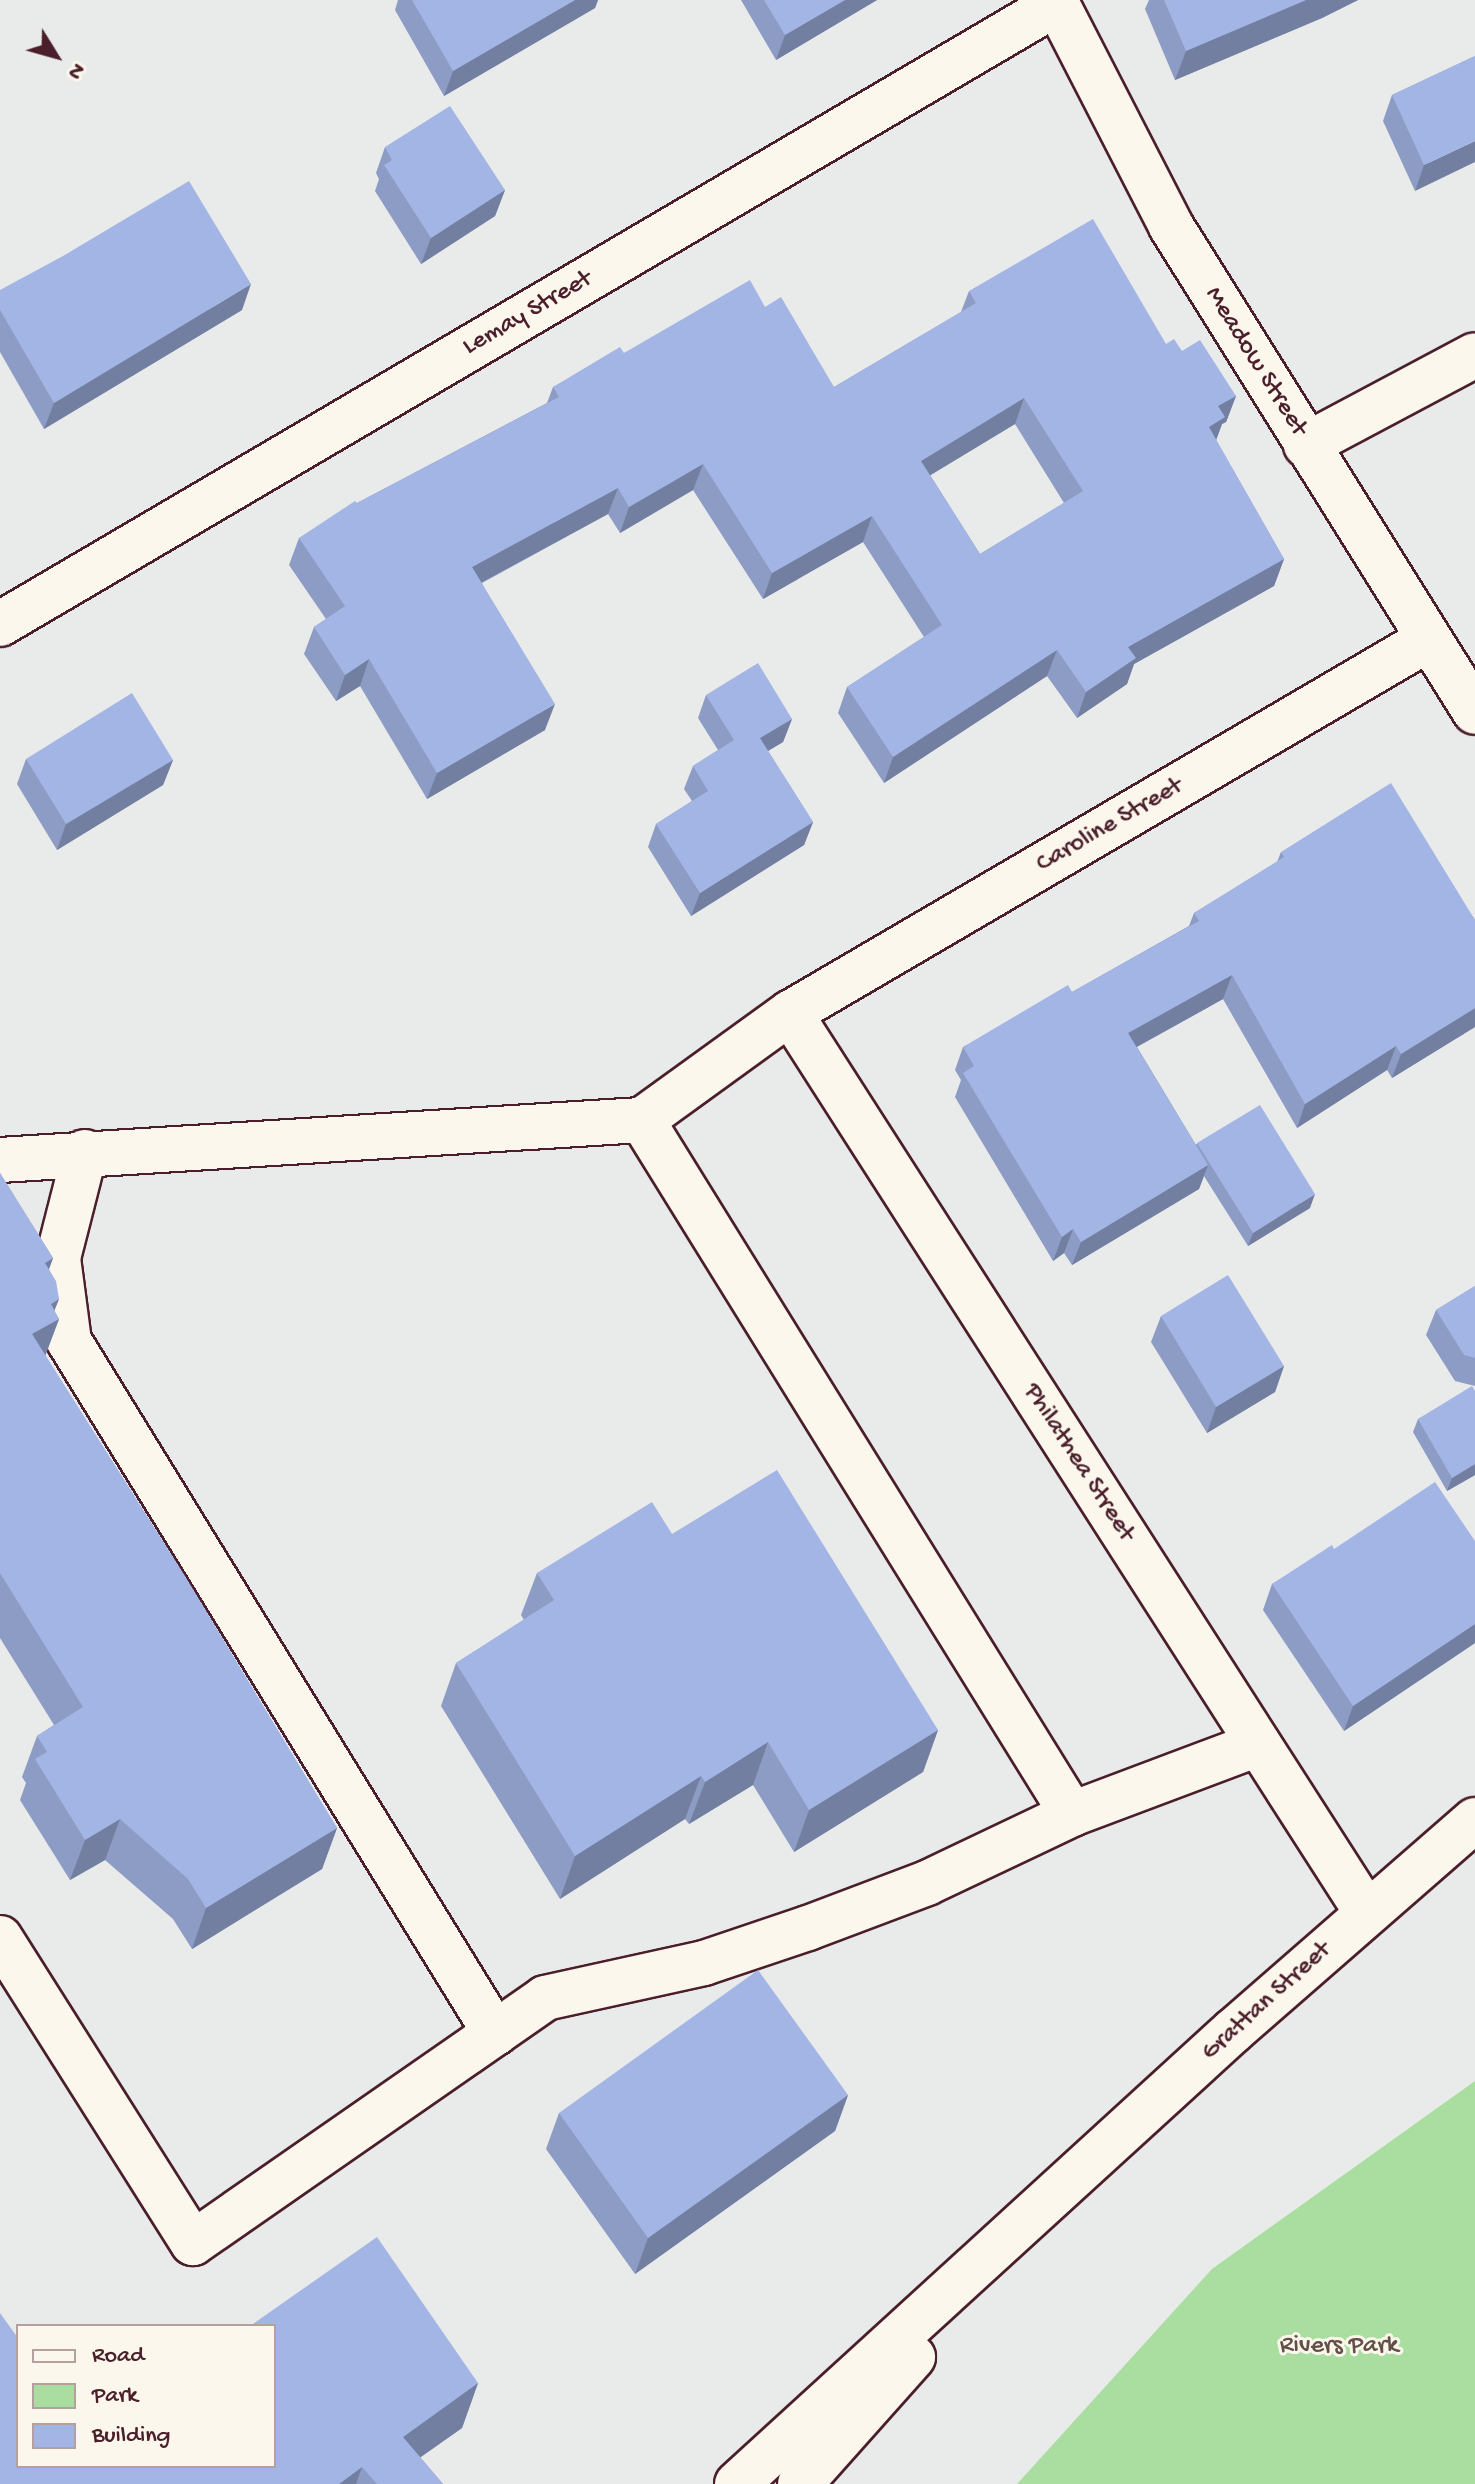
<!DOCTYPE html>
<style>
body{margin:0}
#map{position:relative;width:1475px;height:2484px;overflow:hidden;background:#e9eaea;font-family:"Gochi Hand",sans-serif}
div>[style]{position:absolute}
[style*='--x']{left:calc(var(--x)*1px);top:calc(var(--y)*1px);width:calc(var(--w)*1px);rotate:calc(var(--a)*1deg)}
.green>*{inset:0;background:#a9dea0}
.roads{filter:drop-shadow(2px 0 #4a1f2b) drop-shadow(-2px 0 #4a1f2b) drop-shadow(0 2px #4a1f2b) drop-shadow(0 -2px #4a1f2b)}
.minor>*{height:44px;margin:-22px;padding:0 22px;transform-origin:22px;border-radius:22px;background:#fbf7ec}
.major>*{height:44px;margin:-22px;padding:0 22px;transform-origin:22px;border-radius:22px;background:#fbf7ec}
.wall>*{inset:0;background:#8c9cc4}
.shaded-wall>*{inset:0;background:#727fa0}
.building>*{inset:0;background:#a3b5e4}
span{translate:-50% -50%;white-space:nowrap;text-align:center;line-height:1.15;-webkit-text-stroke:6px #fbf7ec;paint-order:stroke}
.street-label{font-size:26px;color:#4a1f2b}
.park-label{font-size:26px;color:#624f48}
.legend{position:absolute;left:16px;top:2324px;width:260px;height:144px;box-sizing:border-box;background:#fbf7ec;border:2px solid #b4a19f;margin:0;padding:10px 14px;list-style:none;font-size:24px;color:#4a1f2b}
.legend li{display:flex;align-items:center;gap:16px;height:40px}
.legend b{width:40px;border:2px solid #b4a19f}
.north{position:absolute;left:16px;top:16px;width:80px;height:80px;-webkit-text-stroke:6px #fbf7ec;paint-order:stroke;rotate:127deg;font-size:22px;font-weight:700;line-height:32px;text-align:center;color:#4a1f2b}
.north::after{content:'';display:block;margin:auto;width:28px;height:36px;background:#4a1f2b;clip-path:polygon(50% 0,100% 100%,50% 72%,0 100%)}
</style>
<div id="map">
<div class="green">
<i style="clip-path:polygon(1475px 2081px,1475px 2484px,1017px 2484px,1212px 2269px)"></i>
</div>
<div class="roads">
<div class="minor">
<i style="--x:1306;--y:445;--w:191;--a:-28"></i>
<i style="--x:0;--y:624;--w:1225;--a:-30.42"></i>
<i style="--x:790;--y:1013;--w:1069;--a:57.34"></i>
<i style="--x:85;--y:1152;--w:109;--a:104.3"></i>
<i style="--x:58;--y:1258;--w:84;--a:82.5"></i>
<i style="--x:69;--y:1341;--w:813;--a:58.38"></i>
<i style="--x:0;--y:1160;--w:643;--a:-3.57"></i>
<i style="--x:642;--y:1120;--w:183;--a:-35.9"></i>
<i style="--x:790;--y:1013;--w:740;--a:-30.34"></i>
<i style="--x:1072;--y:1814;--w:199;--a:-20.6"></i>
<i style="--x:0;--y:1938;--w:361;--a:57.7"></i>
<i style="--x:193;--y:2243;--w:429;--a:-34.8"></i>
<i style="--x:545;--y:1998;--w:163;--a:-12.4"></i>
<i style="--x:704;--y:1963;--w:110;--a:-18.6"></i>
<i style="--x:808;--y:1928;--w:127;--a:-20.7"></i>
<i style="--x:927;--y:1883;--w:161;--a:-25.4"></i>
<i style="--x:1072;--y:1814;--w:816;--a:-121.78"></i>
</div>
<div class="major">
<i style="--x:1055;--y:0;--w:254;--a:62.8"></i>
<i style="--x:1171;--y:226;--w:573;--a:57.97"></i>
<i style="--x:737;--y:2484;--w:672;--a:-42.41"></i>
<i style="--x:1233;--y:2031;--w:321;--a:-41.1"></i>
<i style="--x:800;--y:2484;--w:170;--a:-48.3"></i>
</div>
</div>
<div class="wall">
<i style="clip-path:polygon(398px 0,598px 0,595px 8px,444px 96px,395px 10px)"></i>
<i style="clip-path:polygon(741px 0,877px 0,776px 60px)"></i>
<i style="clip-path:polygon(1149px 0,1358px 0,1322px 18px,1175px 80px,1145px 9px)"></i>
<i style="clip-path:polygon(1475px 56px,1415px 191px,1383px 121px,1392px 95px)"></i>
<i style="clip-path:polygon(385px 147px,505px 190px,495px 216px,421px 264px,375px 191px,379px 179px,376px 173px)"></i>
<i style="clip-path:polygon(0 290px,242px 310px,44px 429px,0 352px)"></i>
<i style="clip-path:polygon(evenodd,969px 291px,1166px 344px,1182px 351px,1236px 396px,1226px 422px,1222px 424px,1216px 440px,1284px 559px,1274px 586px,1134px 664px,1127px 684px,1077px 718px,1047px 676px,884px 783px,838px 713px,847px 687px,924px 637px,863px 542px,763px 599px,693px 490px,620px 533px,608px 514px,482px 583px,545px 730px,427px 799px,360px 686px,336px 701px,304px 654px,314px 627px,326px 619px,289px 565px,299px 538px,357px 503px,547px 403px,553px 387px,624px 353px,765px 307px,834px 387px,961px 312px,969px 291px,1015px 424px,1064px 503px,980px 554px,930px 475px,1015px 424px)"></i>
<i style="clip-path:polygon(706px 695px,792px 719px,783px 742px,768px 751px,813px 822px,804px 845px,691px 916px,648px 847px,656px 824px,692px 801px,684px 789px,693px 766px,718px 750px,698px 718px)"></i>
<i style="clip-path:polygon(26px 759px,173px 760px,163px 785px,57px 850px,17px 784px)"></i>
<i style="clip-path:polygon(1281px 852px,1469px 911px,1475px 920px,1475px 1027px,1392px 1078px,1387px 1070px,1297px 1128px,1223px 999px,1137px 1047px,1196px 1145px,1197px 1143px,1310px 1208px,1248px 1246px,1204px 1176px,1199px 1189px,1072px 1265px,1064px 1253px,1053px 1261px,955px 1097px,961px 1080px,955px 1070px,963px 1047px,1072px 992px,1189px 926px,1194px 913px,1277px 862px)"></i>
<i style="clip-path:polygon(0 1173px,53px 1258px,49px 1269px,59px 1299px,54px 1311px,59px 1319px,45px 1356px,337px 1828px,322px 1869px,192px 1949px,173px 1919px,105px 1860px,70px 1880px,20px 1800px,26px 1783px,22px 1777px,37px 1736px,54px 1725px,0 1638px)"></i>
<i style="clip-path:polygon(1475px 1286px,1475px 1386px,1455px 1381px,1426px 1335px,1436px 1310px)"></i>
<i style="clip-path:polygon(1161px 1316px,1284px 1366px,1275px 1392px,1207px 1433px,1151px 1342px)"></i>
<i style="clip-path:polygon(1475px 1391px,1475px 1475px,1447px 1491px,1413px 1432px,1418px 1419px)"></i>
<i style="clip-path:polygon(672px 1534px,938px 1730px,923px 1772px,794px 1852px,753px 1785px,689px 1824px,685px 1819px,560px 1899px,441px 1706px,456px 1663px,524px 1620px,521px 1615px,537px 1573px)"></i>
<i style="clip-path:polygon(1475px 1541px,1475px 1643px,1344px 1731px,1263px 1610px,1272px 1584px,1334px 1549px)"></i>
<i style="clip-path:polygon(848px 2095px,835px 2131px,635px 2274px,546px 2149px,559px 2113px)"></i>
<i style="clip-path:polygon(478px 2383px,462px 2428px,420px 2457px,443px 2484px,0 2484px,18px 2466px)"></i>
</div>
<div class="shaded-wall">
<i style="clip-path:polygon(575px 0,598px 0,595px 8px,444px 96px,453px 71px)"></i>
<i style="clip-path:polygon(845px 0,877px 0,776px 60px,785px 35px)"></i>
<i style="clip-path:polygon(1306px 0,1358px 0,1322px 18px,1175px 80px,1186px 51px)"></i>
<i style="clip-path:polygon(1475px 141px,1475px 162px,1415px 191px,1424px 165px)"></i>
<i style="clip-path:polygon(505px 190px,495px 216px,421px 264px,431px 238px)"></i>
<i style="clip-path:polygon(251px 284px,242px 310px,44px 429px,54px 403px)"></i>
<i style="clip-path:polygon(1236px 396px,1226px 422px,1222px 424px,1215px 443px,1209px 427px,1218px 406px)"></i>
<i style="clip-path:polygon(1024px 398px,1015px 424px,911px 487px,921px 461px)"></i>
<i style="clip-path:polygon(703px 464px,693px 490px,620px 533px,629px 507px)"></i>
<i style="clip-path:polygon(618px 488px,608px 514px,462px 593px,472px 567px)"></i>
<i style="clip-path:polygon(872px 516px,863px 542px,763px 599px,772px 573px)"></i>
<i style="clip-path:polygon(1284px 559px,1274px 586px,1134px 664px,1127px 684px,1077px 718px,1086px 692px,1128px 647px)"></i>
<i style="clip-path:polygon(1057px 650px,1047px 676px,884px 783px,893px 757px)"></i>
<i style="clip-path:polygon(369px 659px,360px 686px,336px 701px,345px 675px)"></i>
<i style="clip-path:polygon(555px 704px,545px 730px,427px 799px,437px 773px)"></i>
<i style="clip-path:polygon(792px 719px,783px 742px,751px 761px,760px 738px)"></i>
<i style="clip-path:polygon(173px 760px,163px 785px,57px 850px,66px 824px)"></i>
<i style="clip-path:polygon(813px 822px,804px 845px,691px 916px,700px 893px)"></i>
<i style="clip-path:polygon(1232px 975px,1223px 999px,1120px 1056px,1128px 1033px)"></i>
<i style="clip-path:polygon(1475px 1008px,1475px 1027px,1392px 1078px,1401px 1054px)"></i>
<i style="clip-path:polygon(1396px 1046px,1387px 1070px,1297px 1128px,1305px 1104px)"></i>
<i style="clip-path:polygon(1208px 1165px,1199px 1189px,1072px 1265px,1081px 1242px)"></i>
<i style="clip-path:polygon(1315px 1194px,1310px 1208px,1248px 1246px,1253px 1233px)"></i>
<i style="clip-path:polygon(1073px 1229px,1064px 1253px,1053px 1261px,1062px 1237px)"></i>
<i style="clip-path:polygon(53px 1258px,38px 1299px,45px 1263px)"></i>
<i style="clip-path:polygon(59px 1299px,49px 1324px,59px 1319px,44px 1359px,32px 1334px,51px 1304px)"></i>
<i style="clip-path:polygon(1284px 1366px,1275px 1392px,1207px 1433px,1216px 1407px)"></i>
<i style="clip-path:polygon(1475px 1464px,1475px 1475px,1447px 1491px,1452px 1478px)"></i>
<i style="clip-path:polygon(1475px 1624px,1475px 1643px,1344px 1731px,1353px 1706px)"></i>
<i style="clip-path:polygon(938px 1730px,923px 1772px,794px 1852px,809px 1810px)"></i>
<i style="clip-path:polygon(768px 1742px,753px 1785px,689px 1824px,705px 1782px)"></i>
<i style="clip-path:polygon(701px 1776px,685px 1819px,560px 1899px,575px 1856px)"></i>
<i style="clip-path:polygon(120px 1819px,105px 1860px,70px 1880px,85px 1840px)"></i>
<i style="clip-path:polygon(337px 1828px,322px 1869px,192px 1949px,206px 1908px)"></i>
<i style="clip-path:polygon(848px 2095px,835px 2131px,635px 2274px,648px 2238px)"></i>
<i style="clip-path:polygon(478px 2383px,462px 2428px,387px 2481px,403px 2437px)"></i>
<i style="clip-path:polygon(362px 2467px,356px 2484px,339px 2484px)"></i>
</div>
<div class="building">
<i style="clip-path:polygon(412px 0,575px 0,453px 71px)"></i>
<i style="clip-path:polygon(764px 0,845px 0,785px 35px)"></i>
<i style="clip-path:polygon(1164px 0,1306px 0,1186px 51px)"></i>
<i style="clip-path:polygon(1475px 56px,1475px 141px,1424px 165px,1392px 95px)"></i>
<i style="clip-path:polygon(450px 106px,505px 190px,431px 238px,384px 165px,392px 160px,385px 147px)"></i>
<i style="clip-path:polygon(189px 181px,251px 284px,54px 403px,0 310px,0 290px,63px 256px)"></i>
<i style="clip-path:polygon(evenodd,1093px 219px,1166px 344px,1174px 339px,1182px 351px,1200px 340px,1236px 396px,1218px 406px,1225px 417px,1209px 427px,1284px 559px,1128px 647px,1136px 658px,1086px 692px,1057px 650px,893px 757px,847px 687px,942px 625px,872px 516px,772px 573px,703px 464px,629px 507px,618px 488px,472px 567px,555px 704px,437px 773px,369px 659px,345px 675px,314px 627px,345px 606px,299px 538px,355px 501px,357px 503px,559px 397px,553px 387px,620px 347px,624px 353px,750px 280px,765px 307px,781px 297px,834px 387px,976px 303px,969px 291px,1093px 219px,1024px 398px,1083px 491px,980px 554px,921px 461px,1024px 398px)"></i>
<i style="clip-path:polygon(758px 663px,792px 719px,760px 738px,813px 822px,700px 893px,656px 824px,708px 791px,693px 766px,734px 740px,706px 695px)"></i>
<i style="clip-path:polygon(132px 693px,173px 760px,66px 824px,26px 759px)"></i>
<i style="clip-path:polygon(1391px 783px,1475px 920px,1475px 1008px,1401px 1054px,1396px 1046px,1305px 1104px,1232px 975px,1128px 1033px,1208px 1165px,1081px 1242px,1073px 1229px,1062px 1237px,963px 1073px,974px 1066px,963px 1047px,1068px 985px,1072px 992px,1199px 921px,1194px 913px,1284px 857px,1281px 852px)"></i>
<i style="clip-path:polygon(1260px 1105px,1315px 1194px,1253px 1233px,1197px 1143px)"></i>
<i style="clip-path:polygon(0 1173px,53px 1258px,45px 1263px,56px 1281px,59px 1299px,51px 1304px,59px 1319px,32px 1334px,185px 1576px,337px 1828px,206px 1908px,188px 1879px,120px 1819px,85px 1840px,35px 1759px,47px 1752px,37px 1736px,83px 1707px,0 1573px)"></i>
<i style="clip-path:polygon(1228px 1275px,1284px 1366px,1216px 1407px,1161px 1316px)"></i>
<i style="clip-path:polygon(1475px 1286px,1475px 1358px,1464px 1355px,1436px 1310px)"></i>
<i style="clip-path:polygon(1472px 1386px,1475px 1391px,1475px 1464px,1452px 1478px,1418px 1419px)"></i>
<i style="clip-path:polygon(777px 1470px,938px 1730px,809px 1810px,768px 1742px,705px 1782px,701px 1776px,575px 1856px,456px 1663px,554px 1600px,537px 1573px,652px 1502px,672px 1534px)"></i>
<i style="clip-path:polygon(1435px 1482px,1475px 1541px,1475px 1624px,1353px 1706px,1272px 1584px,1332px 1545px,1334px 1549px)"></i>
<i style="clip-path:polygon(758px 1970px,848px 2095px,648px 2238px,559px 2113px)"></i>
<i style="clip-path:polygon(377px 2237px,478px 2383px,403px 2437px,443px 2484px,377px 2484px,362px 2467px,339px 2484px,0 2484px,0 2313px,18px 2338px,18px 2466px,274px 2466px,274px 2326px,250px 2326px)"></i>
</div>
<div class="street-label">
<span style="left:528px;top:314px;rotate:-30deg">Lemay Street</span>
<span style="left:1255px;top:362px;rotate:58deg">Meadow Street</span>
<span style="left:1110px;top:826px;rotate:-30deg">Caroline Street</span>
<span style="left:1078px;top:1463px;rotate:57deg">Philathea Street</span>
<span style="left:1267px;top:2002px;rotate:-42deg">Grattan Street</span>
</div>
<div class="park-label">
<span style="left:1339px;top:2347px">Rivers Park</span>
</div>
<ul class="legend">
<li><b style="height:10px;background:#fbf7ec"></b>Road</li>
<li><b style="height:22px;background:#a9dea0"></b>Park</li>
<li><b style="height:22px;background:#a3b5e4"></b>Building</li>
</ul>
<div class="north">N</div>
</div>
